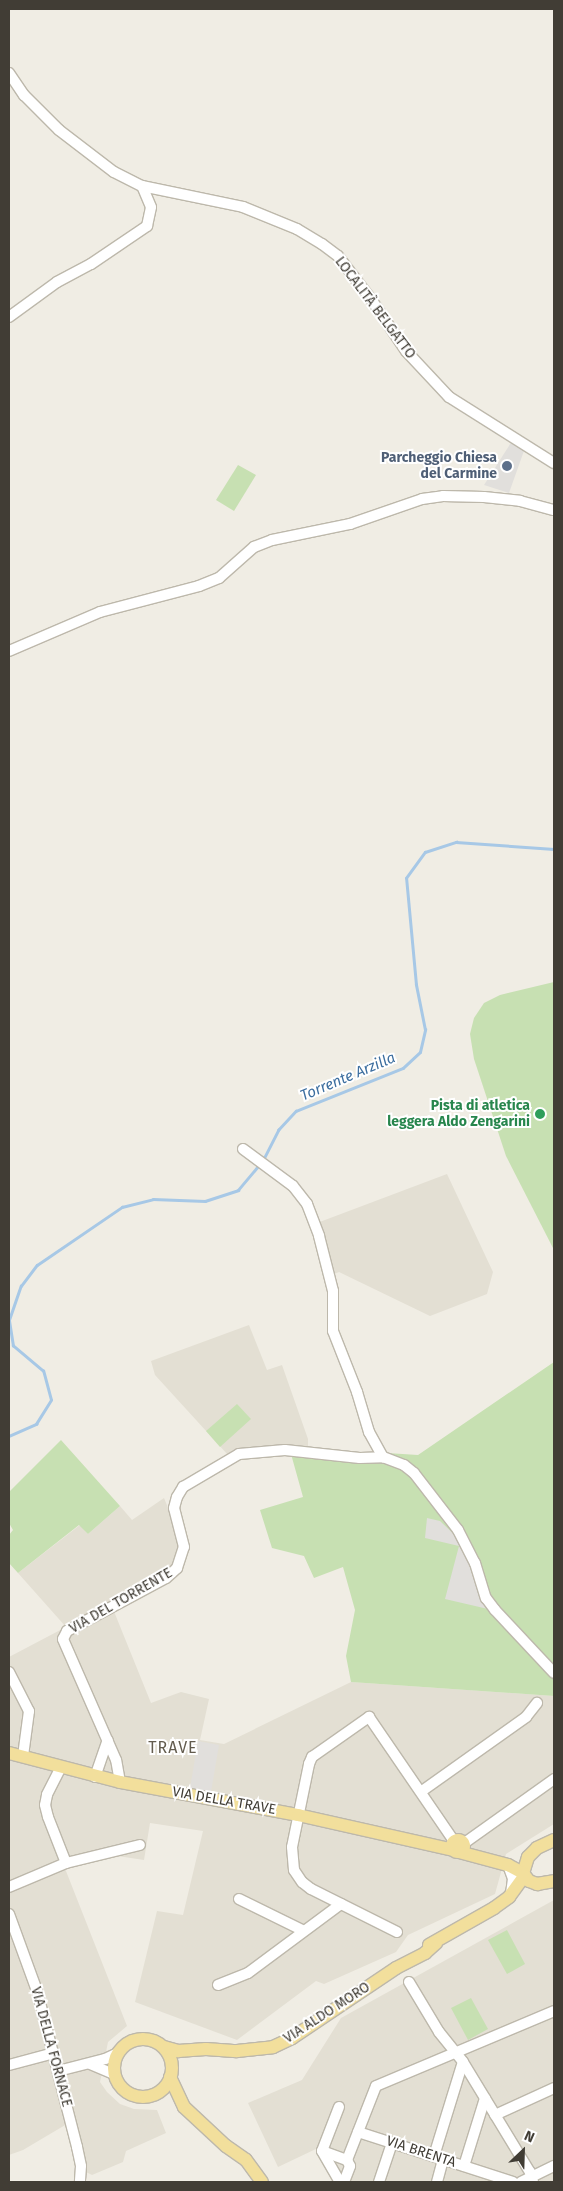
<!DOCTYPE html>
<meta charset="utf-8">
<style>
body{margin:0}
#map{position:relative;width:563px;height:2191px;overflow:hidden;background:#f0ede4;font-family:"Fira Sans",sans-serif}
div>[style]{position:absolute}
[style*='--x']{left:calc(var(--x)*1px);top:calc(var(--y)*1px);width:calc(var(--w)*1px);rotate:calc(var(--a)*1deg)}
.residential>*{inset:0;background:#e3dfd3}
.green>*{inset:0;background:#c7e0b2}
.parking>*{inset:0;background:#e1dfdc}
.stream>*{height:2.5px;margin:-1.25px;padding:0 1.25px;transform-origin:1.25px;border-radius:1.25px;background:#a7c8e6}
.roads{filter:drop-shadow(1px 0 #bdb8ab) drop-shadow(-1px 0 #bdb8ab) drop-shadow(0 1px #bdb8ab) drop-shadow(0 -1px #bdb8ab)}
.minor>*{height:10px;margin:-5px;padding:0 5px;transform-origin:5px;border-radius:5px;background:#fff}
.major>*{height:12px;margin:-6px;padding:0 6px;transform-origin:6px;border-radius:6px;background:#f2df9c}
.major>.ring{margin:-6px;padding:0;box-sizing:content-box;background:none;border:12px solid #f2df9c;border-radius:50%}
.dots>*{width:14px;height:14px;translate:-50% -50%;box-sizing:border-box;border:2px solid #fff;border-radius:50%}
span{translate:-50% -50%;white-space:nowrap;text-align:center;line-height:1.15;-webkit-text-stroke:4px #fff;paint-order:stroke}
.street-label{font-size:14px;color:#413d35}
.service-label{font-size:14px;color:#4e5e75;font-weight:700}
.right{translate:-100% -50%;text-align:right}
.leisure-label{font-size:14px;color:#27864d;font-weight:700}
.water-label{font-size:15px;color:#3c6e9f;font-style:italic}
.quarter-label{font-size:16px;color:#635c4e;letter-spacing:1px}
.frame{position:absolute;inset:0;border:10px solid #413d35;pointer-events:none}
.north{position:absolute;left:498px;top:2126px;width:50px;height:50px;-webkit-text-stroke:4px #fff;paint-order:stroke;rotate:24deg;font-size:14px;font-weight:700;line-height:20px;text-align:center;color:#413d35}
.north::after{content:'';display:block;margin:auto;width:18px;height:22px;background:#413d35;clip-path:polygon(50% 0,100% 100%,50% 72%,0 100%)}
</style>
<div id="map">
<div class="residential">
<i style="clip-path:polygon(447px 1174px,493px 1272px,487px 1294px,430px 1316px,339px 1272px,332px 1275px,317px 1223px)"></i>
<i style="clip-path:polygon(249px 1325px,267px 1370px,282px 1365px,308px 1439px,308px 1448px,277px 1445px,246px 1449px,228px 1455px,155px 1375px,151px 1361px)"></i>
<i style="clip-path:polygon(164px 1498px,180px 1537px,180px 1556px,164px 1576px,111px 1604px,151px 1703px,181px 1692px,209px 1699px,200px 1740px,224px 1744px,351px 1682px,554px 1696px,554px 1824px,506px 1854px,495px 1894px,408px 1935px,396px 1952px,324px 1984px,316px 1981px,237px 2040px,135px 2002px,157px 1911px,183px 1915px,203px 1831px,150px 1823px,144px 1860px,111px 1855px,64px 1866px,127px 2026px,108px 2042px,100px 2082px,107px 2092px,120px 2104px,134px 2109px,157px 2110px,166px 2133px,126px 2151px,123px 2162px,92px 2175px,86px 2172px,72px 2121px,23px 2150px,9px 2155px,9px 1657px,66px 1627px,18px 1573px,80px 1525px,88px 1534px,120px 1506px,132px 1520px)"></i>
<i style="clip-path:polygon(554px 1900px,554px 2182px,337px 2182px,318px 2148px,278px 2167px,248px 2103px,302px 2080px,341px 2018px)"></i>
</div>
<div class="green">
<i style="clip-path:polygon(238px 465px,256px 475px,234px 511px,216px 500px)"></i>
<i style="clip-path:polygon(554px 982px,554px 1250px,506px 1156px,474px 1059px,470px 1034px,474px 1018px,484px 1003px,500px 995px)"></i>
<i style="clip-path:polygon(554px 1362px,554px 1696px,351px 1682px,346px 1656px,355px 1610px,343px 1567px,314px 1578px,304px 1556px,272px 1548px,260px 1510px,303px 1497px,291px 1454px,385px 1461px,387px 1453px,418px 1455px)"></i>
<i style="clip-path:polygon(237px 1404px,251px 1419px,220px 1447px,206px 1431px)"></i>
<i style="clip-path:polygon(61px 1440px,120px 1506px,88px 1534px,79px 1525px,18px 1573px,9px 1563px,9px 1535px,13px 1530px,9px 1523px,9px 1492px)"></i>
<i style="clip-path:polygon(507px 1930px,525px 1964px,507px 1974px,488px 1940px)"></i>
<i style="clip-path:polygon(471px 1998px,488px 2029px,468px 2040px,451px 2008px)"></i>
</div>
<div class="parking">
<i style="clip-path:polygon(512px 441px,525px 448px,509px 493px,484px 485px)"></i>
<i style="clip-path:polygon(427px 1518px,440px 1521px,462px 1542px,475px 1583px,488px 1609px,445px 1599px,459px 1546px,425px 1538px)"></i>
<i style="clip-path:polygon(198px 1741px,219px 1745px,211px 1792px,190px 1788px)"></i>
</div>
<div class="stream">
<i style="--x:263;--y:1160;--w:34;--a:-63"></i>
<i style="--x:278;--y:1130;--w:26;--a:-47"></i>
<i style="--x:296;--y:1111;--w:115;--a:-21.9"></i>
<i style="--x:403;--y:1068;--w:23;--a:-43"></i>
<i style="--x:420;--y:1052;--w:23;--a:-77"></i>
<i style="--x:425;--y:1030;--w:46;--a:-101.3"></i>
<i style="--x:416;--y:985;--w:107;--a:-95.3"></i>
<i style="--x:406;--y:878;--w:32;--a:-54"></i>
<i style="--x:425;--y:852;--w:33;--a:-18"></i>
<i style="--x:456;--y:842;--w:98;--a:4.1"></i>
<i style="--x:9;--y:1436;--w:30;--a:-24"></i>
<i style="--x:36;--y:1424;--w:28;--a:-58"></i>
<i style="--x:51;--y:1400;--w:30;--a:-105"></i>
<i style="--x:43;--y:1371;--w:39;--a:-140"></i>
<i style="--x:13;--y:1346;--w:26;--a:-99"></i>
<i style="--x:9;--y:1320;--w:36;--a:-71"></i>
<i style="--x:21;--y:1286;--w:26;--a:-53"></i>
<i style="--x:37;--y:1265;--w:103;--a:-34.3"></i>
<i style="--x:122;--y:1207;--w:32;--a:-14"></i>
<i style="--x:153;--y:1199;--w:52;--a:2.2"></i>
<i style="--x:205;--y:1201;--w:35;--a:-18"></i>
<i style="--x:238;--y:1190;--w:34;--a:-50"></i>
</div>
<div class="roads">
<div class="minor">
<i style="--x:9;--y:73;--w:27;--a:56"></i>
<i style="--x:24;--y:95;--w:49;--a:45"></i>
<i style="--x:59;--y:130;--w:69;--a:37.4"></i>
<i style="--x:114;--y:172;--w:31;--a:27"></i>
<i style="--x:142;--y:186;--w:103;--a:11.7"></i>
<i style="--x:243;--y:207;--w:58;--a:22.2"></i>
<i style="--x:297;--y:229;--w:29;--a:31"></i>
<i style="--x:322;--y:244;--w:20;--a:37"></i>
<i style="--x:338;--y:256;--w:58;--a:52.7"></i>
<i style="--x:373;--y:302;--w:59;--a:56"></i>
<i style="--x:406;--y:351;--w:63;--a:46.9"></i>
<i style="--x:449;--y:397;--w:124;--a:32.2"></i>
<i style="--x:9;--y:317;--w:59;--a:-36.1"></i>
<i style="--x:57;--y:282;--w:38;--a:-28"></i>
<i style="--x:91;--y:264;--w:68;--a:-34.2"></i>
<i style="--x:147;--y:226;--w:19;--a:-78"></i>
<i style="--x:151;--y:207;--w:23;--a:-113"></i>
<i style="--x:9;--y:651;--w:99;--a:-23.2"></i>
<i style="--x:100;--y:612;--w:102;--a:-14.7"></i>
<i style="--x:199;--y:586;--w:22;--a:-22"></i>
<i style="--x:219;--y:578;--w:47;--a:-41.5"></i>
<i style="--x:254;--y:547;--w:19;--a:-21"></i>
<i style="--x:272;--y:540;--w:80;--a:-11.6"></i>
<i style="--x:350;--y:524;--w:76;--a:-19.1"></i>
<i style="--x:422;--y:499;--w:21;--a:-8"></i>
<i style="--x:443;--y:496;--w:41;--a:1.4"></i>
<i style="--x:484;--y:497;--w:36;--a:6"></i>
<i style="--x:520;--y:501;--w:35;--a:15"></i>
<i style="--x:243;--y:1149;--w:62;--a:36.5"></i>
<i style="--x:293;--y:1186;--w:23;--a:52"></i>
<i style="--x:307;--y:1204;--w:34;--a:69"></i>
<i style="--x:319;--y:1236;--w:57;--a:75.7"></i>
<i style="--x:333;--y:1291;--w:40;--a:90"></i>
<i style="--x:333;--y:1331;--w:66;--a:68.5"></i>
<i style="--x:357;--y:1392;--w:42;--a:73.3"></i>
<i style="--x:369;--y:1432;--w:29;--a:61"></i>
<i style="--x:9;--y:1672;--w:44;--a:62.9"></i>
<i style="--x:29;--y:1711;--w:45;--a:97.6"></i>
<i style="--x:61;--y:1767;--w:31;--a:117"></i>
<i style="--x:47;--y:1795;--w:10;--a:101"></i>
<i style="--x:45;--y:1805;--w:12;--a:76"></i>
<i style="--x:48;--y:1817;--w:49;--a:68.6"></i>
<i style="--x:95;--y:1777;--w:39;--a:-71"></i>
<i style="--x:120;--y:1782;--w:22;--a:-100"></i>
<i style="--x:116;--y:1760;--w:132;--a:-113.7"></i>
<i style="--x:63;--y:1639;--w:9;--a:-63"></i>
<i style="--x:67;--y:1631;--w:112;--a:-28.2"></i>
<i style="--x:166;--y:1578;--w:15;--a:-42"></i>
<i style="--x:177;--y:1568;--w:22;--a:-72"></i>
<i style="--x:184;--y:1547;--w:40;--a:-104.4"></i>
<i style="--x:174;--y:1508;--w:11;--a:-75"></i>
<i style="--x:177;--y:1497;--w:12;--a:-59"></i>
<i style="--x:183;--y:1487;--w:65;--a:-30.5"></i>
<i style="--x:239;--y:1454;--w:46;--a:-5"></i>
<i style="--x:285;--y:1450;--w:75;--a:6.1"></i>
<i style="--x:360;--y:1458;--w:23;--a:-2"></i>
<i style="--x:383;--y:1457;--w:22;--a:21"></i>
<i style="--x:404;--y:1465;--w:13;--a:39"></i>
<i style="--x:414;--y:1473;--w:72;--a:52.3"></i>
<i style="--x:458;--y:1530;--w:37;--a:63"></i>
<i style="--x:475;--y:1563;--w:37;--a:73"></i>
<i style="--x:486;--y:1598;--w:15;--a:53"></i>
<i style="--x:495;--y:1610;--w:86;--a:46.9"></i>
<i style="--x:422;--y:1791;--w:128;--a:-35.4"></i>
<i style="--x:526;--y:1717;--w:18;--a:-52"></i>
<i style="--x:463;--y:1844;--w:112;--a:-35.5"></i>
<i style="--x:508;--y:1865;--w:15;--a:70"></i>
<i style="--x:513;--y:1879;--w:14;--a:98"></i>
<i style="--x:9;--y:1887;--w:62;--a:-22.8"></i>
<i style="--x:66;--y:1863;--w:76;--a:-13.7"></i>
<i style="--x:239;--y:1899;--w:72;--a:26.2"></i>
<i style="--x:9;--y:1914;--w:82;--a:70"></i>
<i style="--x:37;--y:1991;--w:161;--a:75.6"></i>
<i style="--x:77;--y:2147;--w:19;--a:78"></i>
<i style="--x:81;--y:2166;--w:16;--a:94"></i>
<i style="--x:397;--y:1932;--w:96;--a:-153.4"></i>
<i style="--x:311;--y:1889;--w:11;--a:-142"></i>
<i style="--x:302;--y:1882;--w:14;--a:-124"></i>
<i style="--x:294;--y:1870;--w:23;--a:-95"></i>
<i style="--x:292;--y:1847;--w:85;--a:-78.4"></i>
<i style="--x:309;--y:1764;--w:8;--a:-67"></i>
<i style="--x:312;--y:1757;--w:70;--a:-35.1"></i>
<i style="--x:369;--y:1717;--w:150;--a:55.6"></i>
<i style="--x:409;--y:1982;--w:58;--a:59"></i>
<i style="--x:439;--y:2032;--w:38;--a:51"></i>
<i style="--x:463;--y:2062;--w:129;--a:58.7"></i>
<i style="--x:530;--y:2172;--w:10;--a:73"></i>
<i style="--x:218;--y:1985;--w:32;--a:-22"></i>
<i style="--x:248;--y:1973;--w:116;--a:-36.6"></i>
<i style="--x:90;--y:2064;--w:25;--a:23"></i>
<i style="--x:9;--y:2065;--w:47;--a:-14.9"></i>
<i style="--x:58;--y:2071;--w:49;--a:-14.3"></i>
<i style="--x:105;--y:2059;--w:14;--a:-25"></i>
<i style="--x:339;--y:2107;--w:47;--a:111.1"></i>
<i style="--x:322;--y:2151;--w:27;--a:20"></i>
<i style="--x:495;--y:2115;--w:65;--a:-24.6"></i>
<i style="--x:358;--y:2132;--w:163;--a:17.9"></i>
<i style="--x:322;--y:2151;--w:36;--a:60"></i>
<i style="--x:434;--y:2156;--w:98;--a:-72.9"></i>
<i style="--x:464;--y:2166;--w:71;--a:-72.8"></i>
<i style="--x:344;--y:2182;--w:17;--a:-69"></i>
<i style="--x:350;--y:2166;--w:7;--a:-117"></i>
<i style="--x:347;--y:2160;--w:79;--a:-68.6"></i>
<i style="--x:376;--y:2086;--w:193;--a:-22.8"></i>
<i style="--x:379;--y:2182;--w:41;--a:-71.6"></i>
<i style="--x:437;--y:2182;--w:23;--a:-75"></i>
<i style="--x:521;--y:2182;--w:37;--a:-26"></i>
</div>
<div class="major">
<i style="--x:9;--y:1753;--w:115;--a:14.6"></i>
<i style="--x:120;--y:1782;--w:181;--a:10.5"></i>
<i style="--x:298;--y:1815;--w:159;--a:12.7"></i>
<i style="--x:554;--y:1840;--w:19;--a:155"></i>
<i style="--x:537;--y:1848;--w:13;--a:135"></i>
<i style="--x:528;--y:1857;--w:17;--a:107"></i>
<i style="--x:523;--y:1873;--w:10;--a:53"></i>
<i style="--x:529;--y:1881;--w:9;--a:21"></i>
<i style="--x:537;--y:1884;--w:17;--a:-10"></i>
<i class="ring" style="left:452px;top:1840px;width:0;height:0"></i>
<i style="--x:459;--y:1852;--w:51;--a:14.9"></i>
<i style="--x:508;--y:1865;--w:17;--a:28"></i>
<i style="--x:429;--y:1945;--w:75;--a:-29.6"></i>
<i style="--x:494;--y:1908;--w:19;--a:-36"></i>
<i style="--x:509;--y:1897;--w:26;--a:-54"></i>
<i class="ring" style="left:114px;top:2039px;width:46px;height:46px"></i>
<i style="--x:164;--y:2047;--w:15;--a:16"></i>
<i style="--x:178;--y:2051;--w:28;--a:-4"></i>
<i style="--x:206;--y:2049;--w:31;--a:4"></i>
<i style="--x:237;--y:2051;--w:36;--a:-6"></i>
<i style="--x:273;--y:2047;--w:21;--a:-25"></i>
<i style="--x:292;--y:2038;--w:125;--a:-33.9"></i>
<i style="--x:396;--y:1968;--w:33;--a:-27"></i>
<i style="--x:425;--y:1953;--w:15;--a:-42"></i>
<i style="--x:170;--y:2077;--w:33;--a:65"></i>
<i style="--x:184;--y:2107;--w:57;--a:42.9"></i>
<i style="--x:226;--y:2146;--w:24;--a:35"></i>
<i style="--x:246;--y:2160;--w:27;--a:54"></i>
</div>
</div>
<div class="dots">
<i style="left:507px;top:466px;background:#5c6f8a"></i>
<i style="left:540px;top:1114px;background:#2e9e5b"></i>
</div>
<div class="street-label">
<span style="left:375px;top:308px;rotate:53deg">LOCALITÀ BELGATTO</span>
<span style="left:121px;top:1601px;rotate:-30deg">VIA DEL TORRENTE</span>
<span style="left:224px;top:1801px;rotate:10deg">VIA DELLA TRAVE</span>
<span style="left:327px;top:2013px;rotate:-33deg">VIA ALDO MORO</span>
<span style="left:51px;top:2047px;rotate:75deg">VIA DELLA FORNACE</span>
<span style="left:421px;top:2152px;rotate:18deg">VIA BRENTA</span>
</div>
<div class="service-label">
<span class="right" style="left:497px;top:466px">Parcheggio Chiesa<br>del Carmine</span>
</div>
<div class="leisure-label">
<span class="right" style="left:530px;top:1114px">Pista di atletica<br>leggera Aldo Zengarini</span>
</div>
<div class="water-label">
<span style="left:348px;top:1077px;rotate:-23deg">Torrente Arzilla</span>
</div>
<div class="quarter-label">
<span style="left:173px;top:1748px">TRAVE</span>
</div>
<div class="frame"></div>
<div class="north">N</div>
</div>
